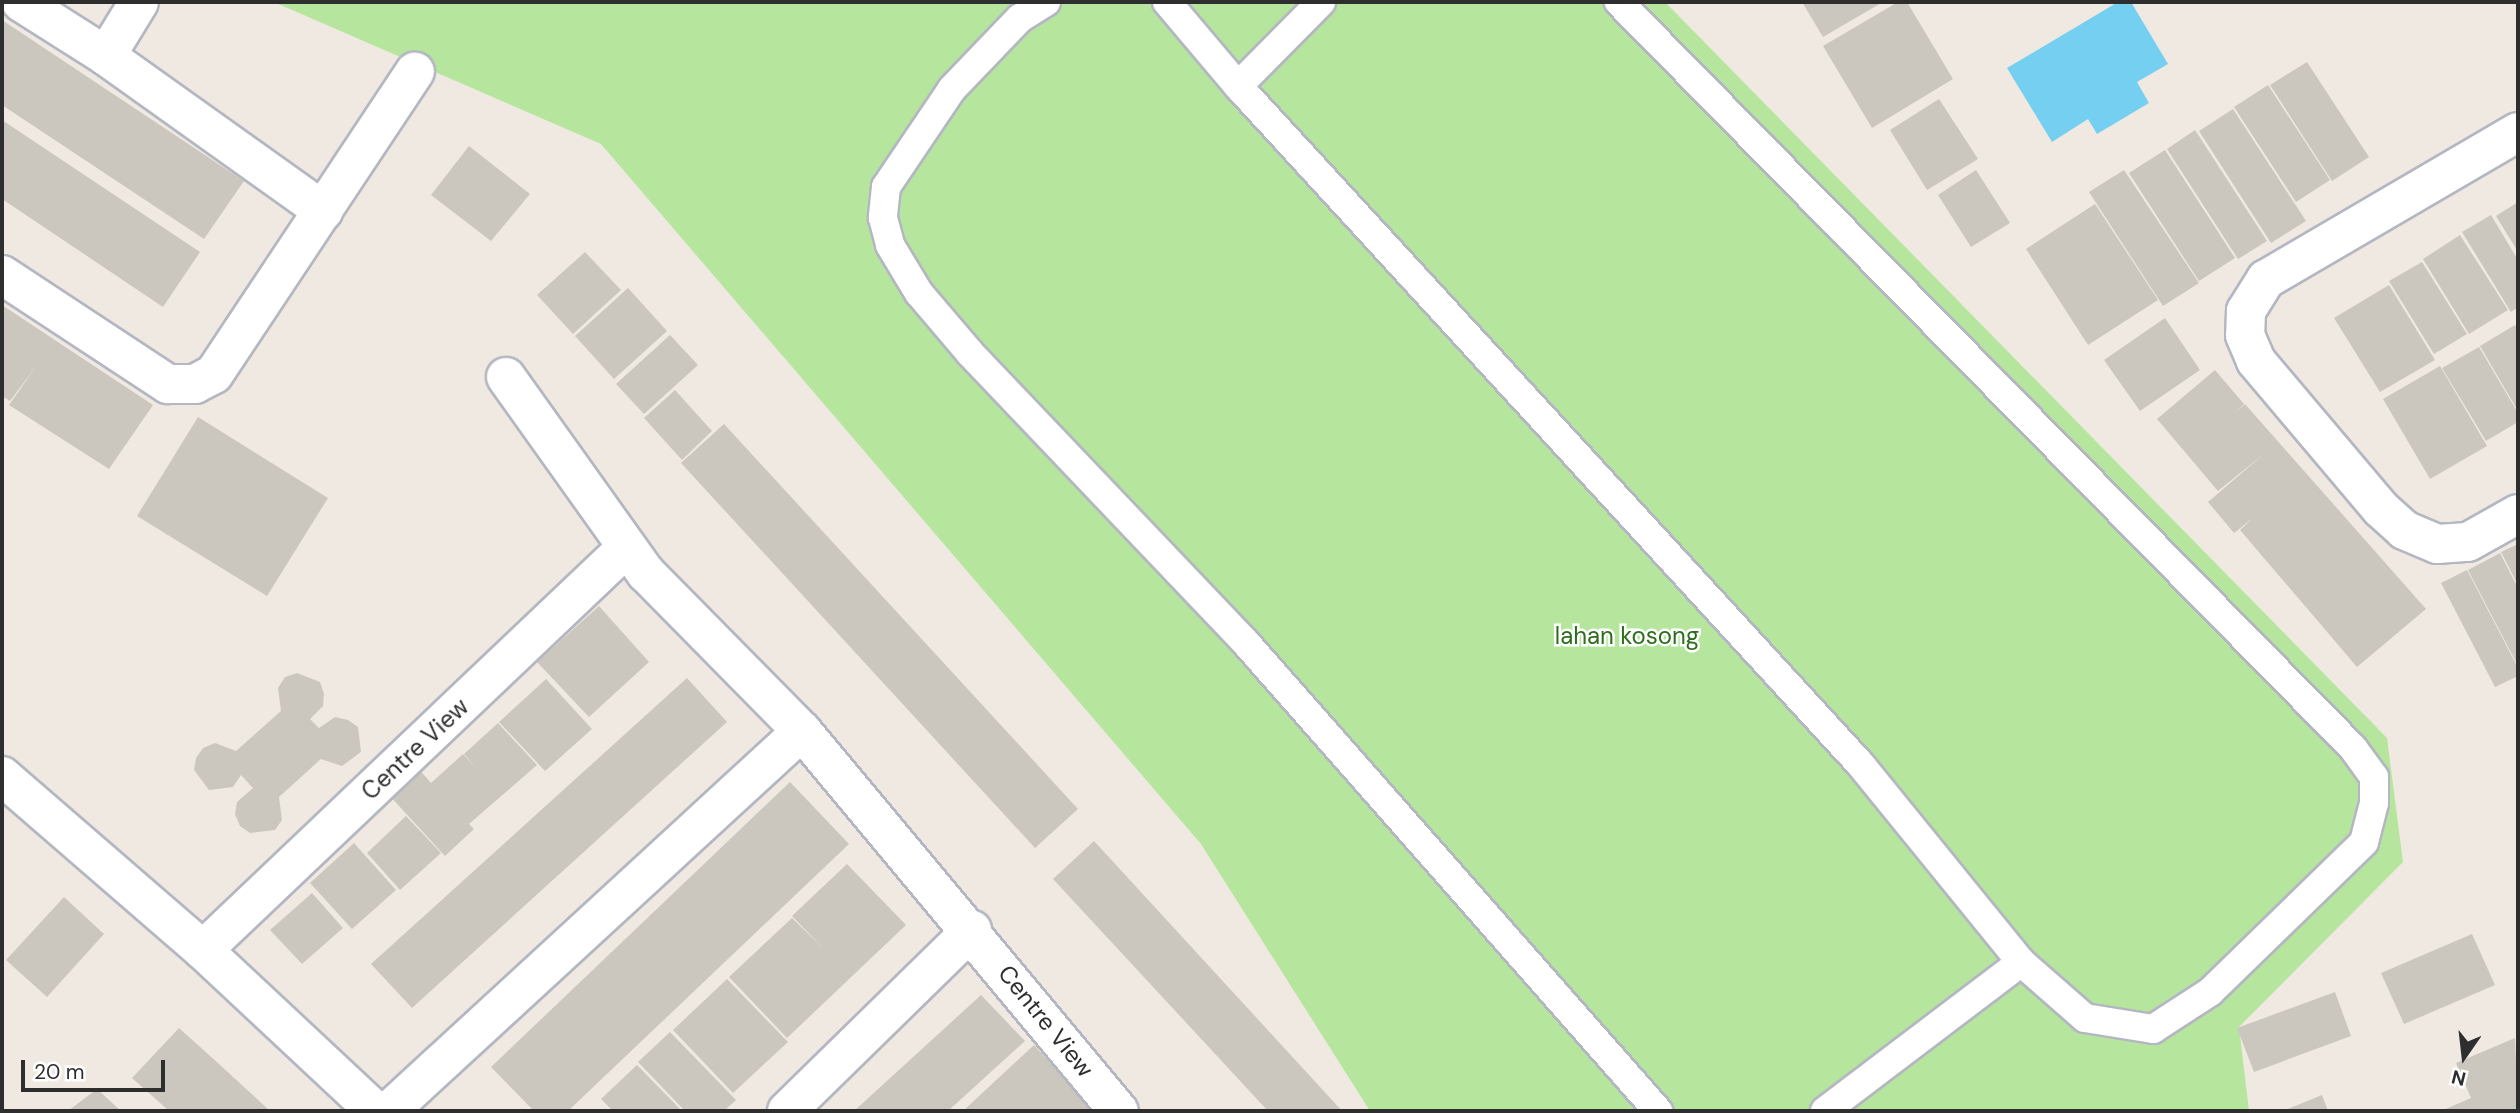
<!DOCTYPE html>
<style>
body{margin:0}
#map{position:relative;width:2520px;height:1113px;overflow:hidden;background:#efe9e1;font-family:"DM Sans",sans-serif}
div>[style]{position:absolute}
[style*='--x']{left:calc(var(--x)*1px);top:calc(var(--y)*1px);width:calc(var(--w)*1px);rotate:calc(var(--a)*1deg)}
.green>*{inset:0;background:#b6e59e}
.water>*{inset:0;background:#75cff0}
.building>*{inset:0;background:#cbc7bf}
.roads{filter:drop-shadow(2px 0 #b4b7c1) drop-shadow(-2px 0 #b4b7c1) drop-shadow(0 2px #b4b7c1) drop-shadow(0 -2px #b4b7c1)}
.lane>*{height:28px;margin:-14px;padding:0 14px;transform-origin:14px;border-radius:14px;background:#fff}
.street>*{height:38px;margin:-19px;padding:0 19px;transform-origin:19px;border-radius:19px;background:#fff}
span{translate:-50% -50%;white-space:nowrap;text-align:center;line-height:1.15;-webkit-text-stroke:5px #fff;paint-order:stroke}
.park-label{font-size:24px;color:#2c6e1b}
.street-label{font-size:24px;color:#2e2e2e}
.frame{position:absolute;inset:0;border:4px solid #2e2e2e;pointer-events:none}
.north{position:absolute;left:2429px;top:1022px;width:70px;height:70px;-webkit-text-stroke:5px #fff;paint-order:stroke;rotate:194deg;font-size:19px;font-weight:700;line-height:28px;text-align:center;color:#2e2e2e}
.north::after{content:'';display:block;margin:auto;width:24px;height:32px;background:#2e2e2e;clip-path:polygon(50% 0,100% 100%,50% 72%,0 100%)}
.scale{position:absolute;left:21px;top:1060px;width:144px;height:32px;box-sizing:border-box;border:4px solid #2e2e2e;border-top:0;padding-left:9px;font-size:21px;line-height:24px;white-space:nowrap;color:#2e2e2e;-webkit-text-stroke:5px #fff;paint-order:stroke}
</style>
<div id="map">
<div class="green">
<i style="clip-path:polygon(1665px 2px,2387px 738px,2403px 862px,2239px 1027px,2249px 1111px,1370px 1111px,1201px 844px,601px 144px,276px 3px)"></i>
</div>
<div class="water">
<i style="clip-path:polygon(2118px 2px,2131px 2px,2168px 64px,2137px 82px,2149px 103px,2097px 134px,2088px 119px,2052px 142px,2007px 68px)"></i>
</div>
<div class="building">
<i style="clip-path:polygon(1802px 2px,1883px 2px,1823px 37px)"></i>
<i style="clip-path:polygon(1898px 2px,1907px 2px,1953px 79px,1872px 128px,1823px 46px)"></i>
<i style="clip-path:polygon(2px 20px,244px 181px,204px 239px,2px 105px)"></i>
<i style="clip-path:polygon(2307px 62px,2369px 157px,2332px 181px,2270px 85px)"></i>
<i style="clip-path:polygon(2268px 85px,2330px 180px,2296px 202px,2234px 107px)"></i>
<i style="clip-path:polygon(1939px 99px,1978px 159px,1927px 190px,1890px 130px)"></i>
<i style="clip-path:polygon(2233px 109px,2306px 221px,2271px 243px,2199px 131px)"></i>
<i style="clip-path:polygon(2px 120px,200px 252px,163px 307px,2px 199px)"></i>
<i style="clip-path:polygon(2195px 130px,2267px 241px,2238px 259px,2167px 149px)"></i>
<i style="clip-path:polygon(469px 146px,530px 194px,491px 241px,431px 195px)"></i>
<i style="clip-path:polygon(2165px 150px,2235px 258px,2199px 281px,2129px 173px)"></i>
<i style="clip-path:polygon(1976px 170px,2010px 223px,1971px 247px,1938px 195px)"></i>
<i style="clip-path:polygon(2124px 170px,2199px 283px,2163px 306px,2089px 192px)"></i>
<i style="clip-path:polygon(2518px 202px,2518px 252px,2496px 216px)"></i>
<i style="clip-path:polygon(2095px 204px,2158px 300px,2088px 345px,2026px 249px)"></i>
<i style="clip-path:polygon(2491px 215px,2518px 260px,2518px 307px,2511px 312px,2462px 232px)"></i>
<i style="clip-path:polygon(2460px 235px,2508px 310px,2469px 334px,2423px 259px)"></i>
<i style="clip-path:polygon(585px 252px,621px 290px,573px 334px,537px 295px)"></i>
<i style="clip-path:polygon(2422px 262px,2467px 334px,2434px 354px,2389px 281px)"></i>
<i style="clip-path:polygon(2389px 285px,2435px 360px,2380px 392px,2334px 318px)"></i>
<i style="clip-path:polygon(628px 288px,667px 331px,614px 379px,575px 336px)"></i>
<i style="clip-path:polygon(2px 305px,153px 405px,109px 469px,9px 405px,37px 365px,10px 401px,2px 396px)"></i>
<i style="clip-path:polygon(2165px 318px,2200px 370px,2140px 411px,2104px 360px)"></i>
<i style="clip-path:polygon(2515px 325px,2518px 330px,2518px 411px,2480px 346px)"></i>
<i style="clip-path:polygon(670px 335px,698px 365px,644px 414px,616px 384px)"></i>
<i style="clip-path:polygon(2479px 347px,2518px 413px,2518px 422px,2486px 441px,2442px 368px)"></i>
<i style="clip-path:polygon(2440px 366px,2487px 446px,2430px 479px,2383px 399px)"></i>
<i style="clip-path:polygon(2215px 370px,2244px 404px,2234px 414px,2245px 404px,2426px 609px,2357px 667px,2240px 530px,2253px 518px,2234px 533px,2208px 502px,2265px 453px,2218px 491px,2157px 419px)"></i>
<i style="clip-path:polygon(675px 390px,712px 431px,682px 460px,644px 418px)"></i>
<i style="clip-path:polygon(198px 417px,328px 498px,267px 596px,137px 516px)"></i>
<i style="clip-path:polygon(724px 424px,1078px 809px,1035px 848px,681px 463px)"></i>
<i style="clip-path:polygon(2518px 544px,2518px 585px,2501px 552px)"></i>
<i style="clip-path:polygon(2500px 553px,2518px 588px,2518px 666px,2468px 570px)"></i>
<i style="clip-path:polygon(2467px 570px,2518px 668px,2518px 676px,2495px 687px,2441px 583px)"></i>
<i style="clip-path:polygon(599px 606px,649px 662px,589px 717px,537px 662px)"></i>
<i style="clip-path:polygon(297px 673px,320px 682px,324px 694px,323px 706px,310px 719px,319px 728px,335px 717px,348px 720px,358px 727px,361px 752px,342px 766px,321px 759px,279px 797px,282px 820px,275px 830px,250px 833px,240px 826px,235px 814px,237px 802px,253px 788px,241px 775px,233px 787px,209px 790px,194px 770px,196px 758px,203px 748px,215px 743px,236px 751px,281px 711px,278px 688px,285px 677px)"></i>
<i style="clip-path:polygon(687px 678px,727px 722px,412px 1008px,371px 964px)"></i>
<i style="clip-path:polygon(546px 679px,592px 729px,545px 771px,499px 722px)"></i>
<i style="clip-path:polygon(498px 723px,537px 765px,469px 824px,474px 829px,445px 856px,388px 794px,418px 768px,431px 783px,463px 754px,477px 769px,464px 754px)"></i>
<i style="clip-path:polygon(790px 782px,849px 844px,568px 1111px,534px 1111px,491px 1067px)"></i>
<i style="clip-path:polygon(406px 816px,441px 853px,400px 890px,367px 853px)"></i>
<i style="clip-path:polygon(1094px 841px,1276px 1039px,1342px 1111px,1268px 1111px,1053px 879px)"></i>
<i style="clip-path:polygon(354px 843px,396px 890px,352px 929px,310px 883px)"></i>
<i style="clip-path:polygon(847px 864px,906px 925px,787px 1038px,729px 977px,792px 918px,823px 948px,792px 916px)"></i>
<i style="clip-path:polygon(312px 893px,343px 928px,302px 964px,270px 930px)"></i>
<i style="clip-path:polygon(64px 897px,104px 934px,47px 997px,6px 960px)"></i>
<i style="clip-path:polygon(2472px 934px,2495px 985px,2404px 1024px,2381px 973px)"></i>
<i style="clip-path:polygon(727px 979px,788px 1042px,733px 1093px,673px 1030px)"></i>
<i style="clip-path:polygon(2335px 992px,2351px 1036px,2254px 1072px,2237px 1028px)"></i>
<i style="clip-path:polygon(981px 995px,1025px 1041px,948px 1111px,854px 1111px)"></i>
<i style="clip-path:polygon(179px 1028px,219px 1064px,270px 1111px,169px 1111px,132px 1078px)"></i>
<i style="clip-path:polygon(670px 1032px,736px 1100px,724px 1111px,685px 1111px,638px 1062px)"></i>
<i style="clip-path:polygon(2515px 1038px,2518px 1111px,2441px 1111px,2471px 1098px,2456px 1063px)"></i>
<i style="clip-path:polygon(1034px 1045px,1091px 1107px,1087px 1111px,963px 1111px)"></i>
<i style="clip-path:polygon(637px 1065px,682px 1111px,613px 1111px,601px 1099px)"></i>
<i style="clip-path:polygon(97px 1089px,121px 1111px,68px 1111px)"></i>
<i style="clip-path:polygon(2322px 1095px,2328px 1111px,2283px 1111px)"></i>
</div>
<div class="roads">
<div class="lane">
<i style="--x:1046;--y:2;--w:31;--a:148"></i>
<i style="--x:1020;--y:18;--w:98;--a:133.8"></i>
<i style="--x:952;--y:89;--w:118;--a:124"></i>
<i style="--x:886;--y:187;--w:31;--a:96"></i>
<i style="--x:883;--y:218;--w:28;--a:75"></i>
<i style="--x:890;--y:245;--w:56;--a:58.9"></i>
<i style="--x:919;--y:293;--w:79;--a:49.6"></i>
<i style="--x:970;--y:353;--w:400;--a:46.4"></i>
<i style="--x:1246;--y:643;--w:624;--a:48.64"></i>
<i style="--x:1167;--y:2;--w:110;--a:49.8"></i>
<i style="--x:1238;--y:86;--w:922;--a:47.46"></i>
<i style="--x:1861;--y:765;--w:254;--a:50.9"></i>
<i style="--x:2021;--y:962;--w:85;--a:41.2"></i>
<i style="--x:2085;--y:1018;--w:69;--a:9.2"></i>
<i style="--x:2153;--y:1029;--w:68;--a:-33"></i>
<i style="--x:2210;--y:992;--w:215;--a:-44.2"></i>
<i style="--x:2364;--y:842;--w:40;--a:-75.6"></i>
<i style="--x:2374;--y:803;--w:26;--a:-90"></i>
<i style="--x:2374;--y:777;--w:36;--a:-126"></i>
<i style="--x:2353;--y:748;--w:1047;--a:-134.54"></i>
<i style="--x:1238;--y:86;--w:118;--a:-45.3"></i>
<i style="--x:1825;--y:1111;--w:246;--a:-37.2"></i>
</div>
<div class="street">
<i style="--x:21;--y:2;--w:101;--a:32.4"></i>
<i style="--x:106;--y:56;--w:267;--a:35.5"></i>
<i style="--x:106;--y:56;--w:63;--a:-58.6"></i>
<i style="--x:2518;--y:132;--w:292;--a:149.7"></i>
<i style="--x:2266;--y:279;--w:38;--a:122"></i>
<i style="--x:2246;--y:311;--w:24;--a:92"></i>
<i style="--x:2245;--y:335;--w:28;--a:67"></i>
<i style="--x:2256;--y:361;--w:194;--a:49.8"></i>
<i style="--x:2381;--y:509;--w:31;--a:42"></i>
<i style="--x:2404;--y:530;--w:36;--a:23"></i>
<i style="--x:2437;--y:544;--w:31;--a:-4"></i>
<i style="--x:2468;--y:542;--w:57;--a:-29.2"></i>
<i style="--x:2;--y:275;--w:199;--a:33.3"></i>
<i style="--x:168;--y:384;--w:27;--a:0"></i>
<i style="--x:195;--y:384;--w:21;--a:-28"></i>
<i style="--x:214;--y:374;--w:363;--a:-56.4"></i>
<i style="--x:506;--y:377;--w:241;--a:54.5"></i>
<i style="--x:646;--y:573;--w:222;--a:45.4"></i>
<i style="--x:802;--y:731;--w:495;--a:50.2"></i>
<i style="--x:2;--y:776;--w:266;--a:40.9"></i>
<i style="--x:203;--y:950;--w:236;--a:43.1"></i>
<i style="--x:203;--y:950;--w:584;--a:-43.54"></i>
<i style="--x:389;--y:1111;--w:561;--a:-42.62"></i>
<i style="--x:787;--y:1111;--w:259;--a:-44.4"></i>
</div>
</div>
<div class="park-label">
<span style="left:1627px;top:636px">lahan kosong</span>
</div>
<div class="street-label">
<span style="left:415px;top:749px;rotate:-43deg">Centre View</span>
<span style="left:1046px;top:1021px;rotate:51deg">Centre View</span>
</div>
<div class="frame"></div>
<div class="north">N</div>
<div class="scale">20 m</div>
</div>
